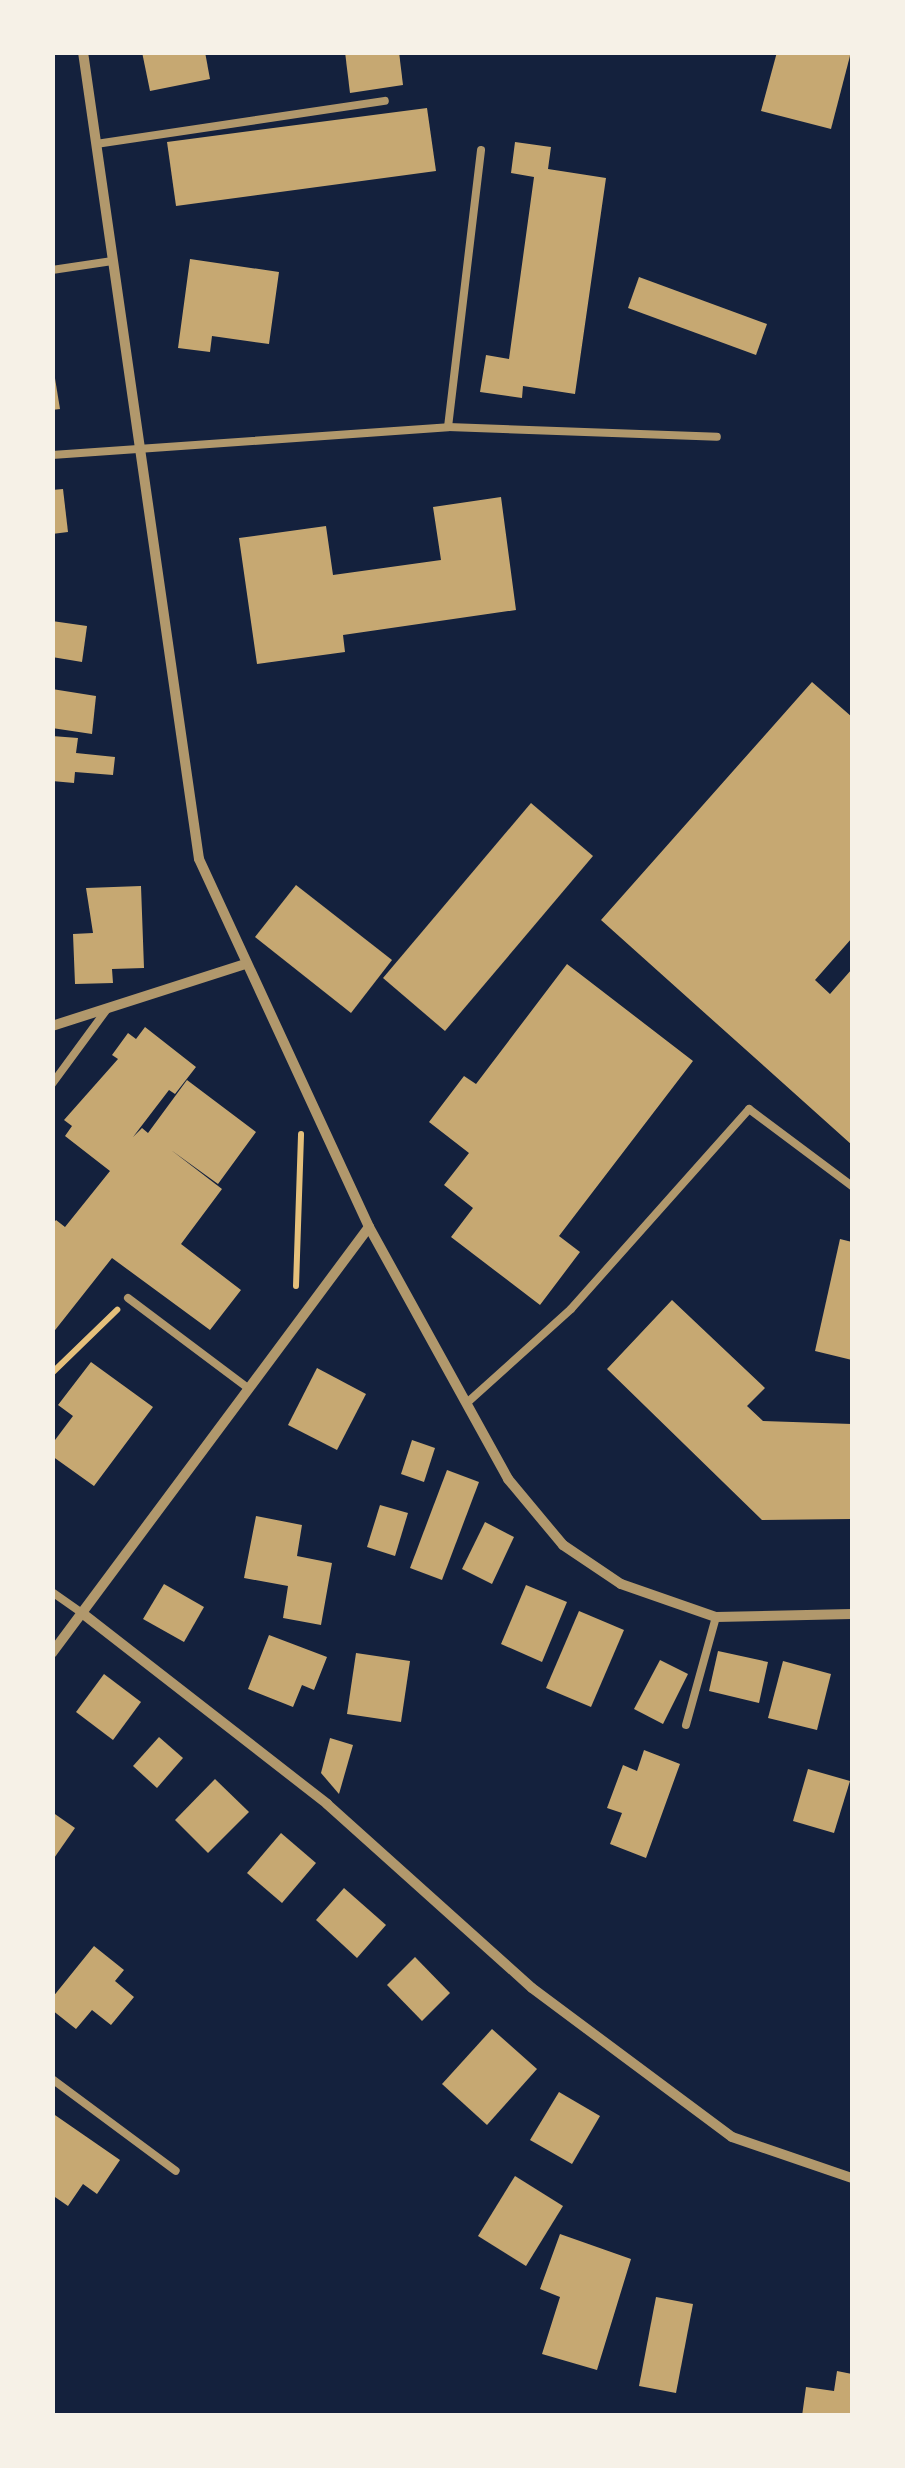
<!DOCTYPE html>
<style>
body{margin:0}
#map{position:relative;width:905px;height:2468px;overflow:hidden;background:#14213d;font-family:Roboto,sans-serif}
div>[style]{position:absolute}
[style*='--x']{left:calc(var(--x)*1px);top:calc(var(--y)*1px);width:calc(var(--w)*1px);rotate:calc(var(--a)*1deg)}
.building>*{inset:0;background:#c6a872}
.path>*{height:6px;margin:-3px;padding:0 3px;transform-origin:3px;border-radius:3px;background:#e5c07b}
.service>*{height:8px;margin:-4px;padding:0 4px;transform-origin:4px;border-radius:4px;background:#b1986c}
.minor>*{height:10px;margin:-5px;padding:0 5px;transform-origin:5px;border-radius:5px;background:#b1986c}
span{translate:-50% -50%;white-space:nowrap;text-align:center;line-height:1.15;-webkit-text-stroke:8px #f6f1e7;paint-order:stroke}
.frame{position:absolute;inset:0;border:55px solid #f6f1e7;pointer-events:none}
</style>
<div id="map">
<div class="building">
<i style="clip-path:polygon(142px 52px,205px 52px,210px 79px,150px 91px)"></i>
<i style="clip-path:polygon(345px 52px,399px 52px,403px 85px,350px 93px)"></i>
<i style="clip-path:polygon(777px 52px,851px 52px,831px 129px,761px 111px)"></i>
<i style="clip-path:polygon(427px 108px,436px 171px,176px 206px,167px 142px)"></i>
<i style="clip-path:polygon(515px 142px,551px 147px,548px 169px,606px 178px,575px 394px,523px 386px,522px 398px,480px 392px,486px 355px,509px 359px,534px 177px,511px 173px)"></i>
<i style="clip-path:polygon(190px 259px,279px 272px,269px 344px,212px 336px,210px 352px,178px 348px)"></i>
<i style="clip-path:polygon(639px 277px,767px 324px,756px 355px,628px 308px)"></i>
<i style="clip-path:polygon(52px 360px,60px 409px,52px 410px)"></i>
<i style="clip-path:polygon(63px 489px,68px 532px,52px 534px,52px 490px)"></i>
<i style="clip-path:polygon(501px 497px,516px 610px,343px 635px,345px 652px,257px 664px,239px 538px,326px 526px,333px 575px,441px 560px,433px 507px)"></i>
<i style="clip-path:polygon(52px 621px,87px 626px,82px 662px,52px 657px)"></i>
<i style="clip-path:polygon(812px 682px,852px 717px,852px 938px,815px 980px,830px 994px,852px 969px,852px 1145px,601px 920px)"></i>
<i style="clip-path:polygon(52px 689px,96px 696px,92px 734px,52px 728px)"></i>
<i style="clip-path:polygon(52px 736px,78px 738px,76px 753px,115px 757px,113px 775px,75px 772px,74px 783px,52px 781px)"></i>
<i style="clip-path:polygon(531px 803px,593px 856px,445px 1031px,383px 978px)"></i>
<i style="clip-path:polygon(296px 885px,392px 960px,351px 1013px,255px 937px)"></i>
<i style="clip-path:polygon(141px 886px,144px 968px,112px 969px,113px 983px,75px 984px,73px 934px,93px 933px,86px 888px)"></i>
<i style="clip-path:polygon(567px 964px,693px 1061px,559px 1236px,580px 1252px,540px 1305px,451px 1237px,473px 1208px,444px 1185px,469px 1153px,429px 1122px,464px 1076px,476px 1084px)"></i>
<i style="clip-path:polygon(145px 1027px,196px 1067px,175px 1094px,169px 1090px,133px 1137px,142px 1128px,148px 1133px,187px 1080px,256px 1132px,218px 1184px,171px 1150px,222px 1189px,181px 1244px,241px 1290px,210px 1330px,112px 1258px,52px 1334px,52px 1225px,56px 1220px,65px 1227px,110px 1171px,65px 1136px,72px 1126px,64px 1120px,118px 1059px,112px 1055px,128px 1033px,136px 1039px)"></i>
<i style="clip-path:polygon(840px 1239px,852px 1242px,852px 1360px,815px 1351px)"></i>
<i style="clip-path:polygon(672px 1300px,765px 1388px,747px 1406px,763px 1421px,852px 1424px,852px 1519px,762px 1520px,607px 1369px)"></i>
<i style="clip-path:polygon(91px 1362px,153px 1407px,94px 1486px,52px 1456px,52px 1444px,73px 1416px,58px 1405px)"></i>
<i style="clip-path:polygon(317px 1368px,366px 1394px,337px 1450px,288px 1425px)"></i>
<i style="clip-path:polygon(412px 1440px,435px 1448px,424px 1482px,401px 1474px)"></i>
<i style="clip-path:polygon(447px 1470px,479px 1482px,442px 1580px,410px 1568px)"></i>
<i style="clip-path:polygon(380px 1505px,408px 1513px,395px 1556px,367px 1547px)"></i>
<i style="clip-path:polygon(256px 1516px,302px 1525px,297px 1556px,332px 1563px,321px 1625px,283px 1618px,288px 1586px,244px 1578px)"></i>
<i style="clip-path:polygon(485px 1522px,514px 1537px,492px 1584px,462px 1569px)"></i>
<i style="clip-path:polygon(164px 1584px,204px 1607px,184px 1642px,143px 1619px)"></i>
<i style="clip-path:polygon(526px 1585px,567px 1602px,542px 1662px,501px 1644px)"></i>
<i style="clip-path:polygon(579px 1611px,624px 1630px,591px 1707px,546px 1688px)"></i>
<i style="clip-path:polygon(269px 1635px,327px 1657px,314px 1690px,302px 1685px,293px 1707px,248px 1689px)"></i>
<i style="clip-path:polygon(718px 1651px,768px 1662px,759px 1703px,709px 1691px)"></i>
<i style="clip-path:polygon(356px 1653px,410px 1661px,401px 1722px,347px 1714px)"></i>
<i style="clip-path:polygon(660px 1660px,688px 1674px,663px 1724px,634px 1709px)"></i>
<i style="clip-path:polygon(783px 1661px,831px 1674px,817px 1730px,768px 1718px)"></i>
<i style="clip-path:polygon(104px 1674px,141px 1702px,113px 1740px,76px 1712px)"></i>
<i style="clip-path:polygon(159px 1737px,183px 1758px,157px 1788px,133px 1766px)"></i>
<i style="clip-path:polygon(330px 1738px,353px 1745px,339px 1794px,321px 1773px)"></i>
<i style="clip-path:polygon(644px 1750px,680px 1764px,646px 1858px,610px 1844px,622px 1813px,607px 1808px,623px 1765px,637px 1771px)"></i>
<i style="clip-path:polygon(808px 1769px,850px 1781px,834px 1833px,793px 1821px)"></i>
<i style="clip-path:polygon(215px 1779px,249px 1812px,208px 1853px,175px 1820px)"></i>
<i style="clip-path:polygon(52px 1812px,75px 1828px,52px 1861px)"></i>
<i style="clip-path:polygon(281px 1833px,316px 1863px,282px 1903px,247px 1873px)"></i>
<i style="clip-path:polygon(344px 1888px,386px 1925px,357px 1958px,316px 1920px)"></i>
<i style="clip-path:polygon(94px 1946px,124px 1970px,115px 1981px,134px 1997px,111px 2025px,92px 2010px,76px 2029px,52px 2010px,52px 1998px)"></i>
<i style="clip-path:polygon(415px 1957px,450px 1993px,422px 2021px,387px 1985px)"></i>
<i style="clip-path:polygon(492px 2029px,537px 2069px,487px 2125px,442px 2084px)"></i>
<i style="clip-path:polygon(559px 2092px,600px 2116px,572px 2164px,530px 2140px)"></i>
<i style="clip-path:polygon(52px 2113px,120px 2160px,97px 2194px,83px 2184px,68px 2206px,52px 2195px)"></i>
<i style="clip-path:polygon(515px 2176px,563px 2206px,526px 2266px,478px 2236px)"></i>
<i style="clip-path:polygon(560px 2234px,631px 2259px,597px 2370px,542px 2354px,560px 2297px,540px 2289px)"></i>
<i style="clip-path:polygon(656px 2297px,693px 2304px,676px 2393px,639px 2386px)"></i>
<i style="clip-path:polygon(837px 2371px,852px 2374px,852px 2416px,802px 2416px,806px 2387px,834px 2391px)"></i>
</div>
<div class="path">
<i style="--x:296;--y:1286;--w:152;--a:-88.1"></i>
<i style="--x:52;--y:1373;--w:91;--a:-44.1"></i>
</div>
<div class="service">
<i style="--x:96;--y:144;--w:292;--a:-8.5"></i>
<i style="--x:52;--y:270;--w:61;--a:-8.5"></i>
<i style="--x:448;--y:427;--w:279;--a:-83.2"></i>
<i style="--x:52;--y:455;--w:397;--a:-4"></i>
<i style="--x:448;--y:427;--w:269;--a:2.1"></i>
<i style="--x:52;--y:1084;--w:93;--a:-53.7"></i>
<i style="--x:128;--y:1298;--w:151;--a:36.9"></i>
<i style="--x:469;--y:1401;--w:137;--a:-42"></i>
<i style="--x:571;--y:1309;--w:268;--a:-48.3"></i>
<i style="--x:749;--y:1109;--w:129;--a:36.8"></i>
<i style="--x:52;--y:1592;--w:37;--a:35"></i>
<i style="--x:686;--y:1725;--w:112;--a:-74.5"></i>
<i style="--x:52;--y:2079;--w:154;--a:36.6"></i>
</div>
<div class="minor">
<i style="--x:83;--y:52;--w:815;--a:81.82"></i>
<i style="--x:199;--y:859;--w:405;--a:65.2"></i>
<i style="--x:369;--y:1227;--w:288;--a:61.1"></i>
<i style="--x:508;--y:1479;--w:86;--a:50.2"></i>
<i style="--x:563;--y:1545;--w:70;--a:33.9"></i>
<i style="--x:621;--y:1584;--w:101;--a:19.2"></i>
<i style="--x:716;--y:1617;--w:136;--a:-1.3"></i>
<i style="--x:52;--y:1026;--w:203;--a:-17.8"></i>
<i style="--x:82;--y:1613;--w:311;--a:37.9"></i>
<i style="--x:327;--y:1804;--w:275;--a:41.9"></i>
<i style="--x:532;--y:1988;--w:249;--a:36.7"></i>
<i style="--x:732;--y:2137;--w:127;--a:18.9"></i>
<i style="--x:52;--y:1653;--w:531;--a:-53.35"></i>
</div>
<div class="frame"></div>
</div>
